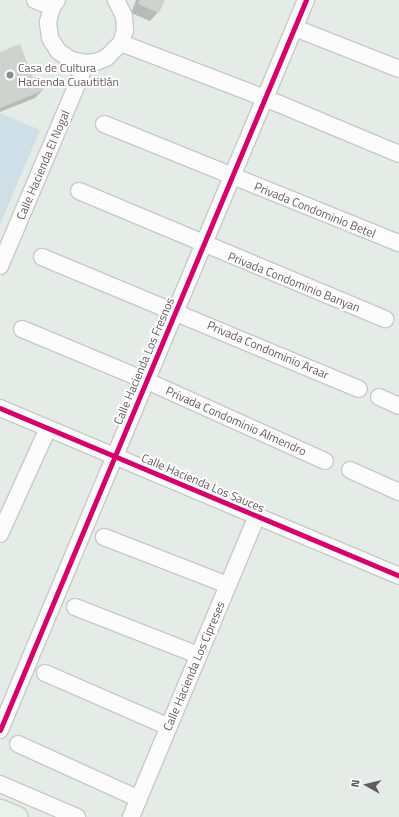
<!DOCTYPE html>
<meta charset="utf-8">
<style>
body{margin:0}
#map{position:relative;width:399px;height:817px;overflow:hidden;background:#e5ebe6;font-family:"Titillium Web",sans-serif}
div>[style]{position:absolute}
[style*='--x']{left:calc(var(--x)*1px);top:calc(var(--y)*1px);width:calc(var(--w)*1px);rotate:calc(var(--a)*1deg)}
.green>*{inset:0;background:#cedfe7}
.shadow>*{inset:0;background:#0003}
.building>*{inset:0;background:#cfd3cf}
.roads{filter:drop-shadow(1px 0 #c8c9c9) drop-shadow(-1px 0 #c8c9c9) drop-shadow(0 1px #c8c9c9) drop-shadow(0 -1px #c8c9c9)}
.minor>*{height:16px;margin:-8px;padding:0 8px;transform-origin:8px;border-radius:8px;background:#fbfcfb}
.major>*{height:21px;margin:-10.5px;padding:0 10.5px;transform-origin:10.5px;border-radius:10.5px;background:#e7f2e9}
.cycleway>*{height:5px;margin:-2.5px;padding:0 2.5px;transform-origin:2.5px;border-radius:2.5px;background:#d6006c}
.dots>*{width:11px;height:11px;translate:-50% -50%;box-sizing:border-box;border:2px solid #fff;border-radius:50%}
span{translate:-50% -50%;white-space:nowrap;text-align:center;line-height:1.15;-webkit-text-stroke:4px #fff;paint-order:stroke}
.poi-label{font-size:12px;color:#635a63}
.left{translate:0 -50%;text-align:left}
.street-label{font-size:12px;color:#635a63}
.north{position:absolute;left:347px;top:765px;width:40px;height:40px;-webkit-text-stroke:3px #fff;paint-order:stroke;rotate:278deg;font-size:11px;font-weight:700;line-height:16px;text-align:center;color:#635a63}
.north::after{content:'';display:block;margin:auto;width:14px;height:18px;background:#635a63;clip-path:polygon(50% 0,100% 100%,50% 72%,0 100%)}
</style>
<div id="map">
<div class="green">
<i style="clip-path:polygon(0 113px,40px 130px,0 224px)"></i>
</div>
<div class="shadow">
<i style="clip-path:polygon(136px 0,164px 0,158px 12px,150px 21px,131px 13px)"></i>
<i style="clip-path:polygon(0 53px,43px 90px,35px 98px,0 112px)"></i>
</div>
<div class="building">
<i style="clip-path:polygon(140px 0,165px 0,159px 13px,138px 4px)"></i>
<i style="clip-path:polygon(20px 44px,33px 78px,39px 76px,44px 90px,0 108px,0 52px)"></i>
</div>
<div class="roads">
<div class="minor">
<i style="--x:35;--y:0;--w:18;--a:22"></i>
<i style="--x:57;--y:0;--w:9;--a:126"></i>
<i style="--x:52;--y:7;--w:16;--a:105"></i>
<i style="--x:48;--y:22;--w:16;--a:83"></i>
<i style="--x:50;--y:38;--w:15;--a:58"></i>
<i style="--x:58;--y:51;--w:16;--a:35"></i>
<i style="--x:71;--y:60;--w:15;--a:11"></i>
<i style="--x:86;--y:63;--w:10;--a:-6"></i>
<i style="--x:96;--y:62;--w:11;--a:-22"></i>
<i style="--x:106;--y:58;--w:21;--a:-45"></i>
<i style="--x:121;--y:43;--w:14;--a:-73"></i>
<i style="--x:125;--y:30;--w:14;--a:-94"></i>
<i style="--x:124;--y:16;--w:18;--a:-117"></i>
<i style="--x:295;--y:28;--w:112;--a:21.5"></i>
<i style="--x:121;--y:43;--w:154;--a:20.9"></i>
<i style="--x:265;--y:98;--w:145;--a:22.7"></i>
<i style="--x:104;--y:124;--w:318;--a:22"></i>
<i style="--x:79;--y:191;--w:332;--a:22.7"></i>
<i style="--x:42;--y:257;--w:343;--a:22.6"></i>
<i style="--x:0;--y:266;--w:220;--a:-67"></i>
<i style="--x:22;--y:329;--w:135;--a:22.6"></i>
<i style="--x:147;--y:381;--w:195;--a:24.2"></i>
<i style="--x:379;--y:397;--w:22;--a:24"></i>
<i style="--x:0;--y:408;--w:433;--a:22.8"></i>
<i style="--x:350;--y:470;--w:54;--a:24.2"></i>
<i style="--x:0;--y:534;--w:116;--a:-65.6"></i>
<i style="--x:104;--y:537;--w:133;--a:21.2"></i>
<i style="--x:75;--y:607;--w:132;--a:21.3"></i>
<i style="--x:45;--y:673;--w:135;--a:23.5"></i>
<i style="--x:0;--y:730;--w:792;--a:-67.26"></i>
<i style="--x:18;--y:744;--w:133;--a:24.4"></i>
<i style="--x:0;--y:784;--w:84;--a:23.2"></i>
<i style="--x:131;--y:817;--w:326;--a:-67.3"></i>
</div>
<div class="major">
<i style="--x:0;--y:810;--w:18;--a:22"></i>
</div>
</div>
<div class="cycleway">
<i style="--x:0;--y:408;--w:433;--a:22.8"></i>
<i style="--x:0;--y:730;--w:792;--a:-67.26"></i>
</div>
<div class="dots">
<i style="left:10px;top:75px;background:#908d91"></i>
</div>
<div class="poi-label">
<span class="left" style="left:18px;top:75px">Casa de Cultura<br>Hacienda Cuautitlán</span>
</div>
<div class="street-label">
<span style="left:43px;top:165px;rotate:-67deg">Calle Hacienda El Nogal</span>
<span style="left:315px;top:210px;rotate:22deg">Privada Condominio Betel</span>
<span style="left:294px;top:282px;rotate:22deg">Privada Condominio Banyan</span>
<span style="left:268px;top:350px;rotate:23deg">Privada Condominio Araar</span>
<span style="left:144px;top:361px;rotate:-67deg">Calle Hacienda Los Fresnos</span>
<span style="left:236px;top:421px;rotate:24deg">Privada Condominio Almendro</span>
<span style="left:203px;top:483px;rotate:23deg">Calle Hacienda Los Sauces</span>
<span style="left:194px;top:666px;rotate:-67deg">Calle Hacienda Los Cipreses</span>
</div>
<div class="north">N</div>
</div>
